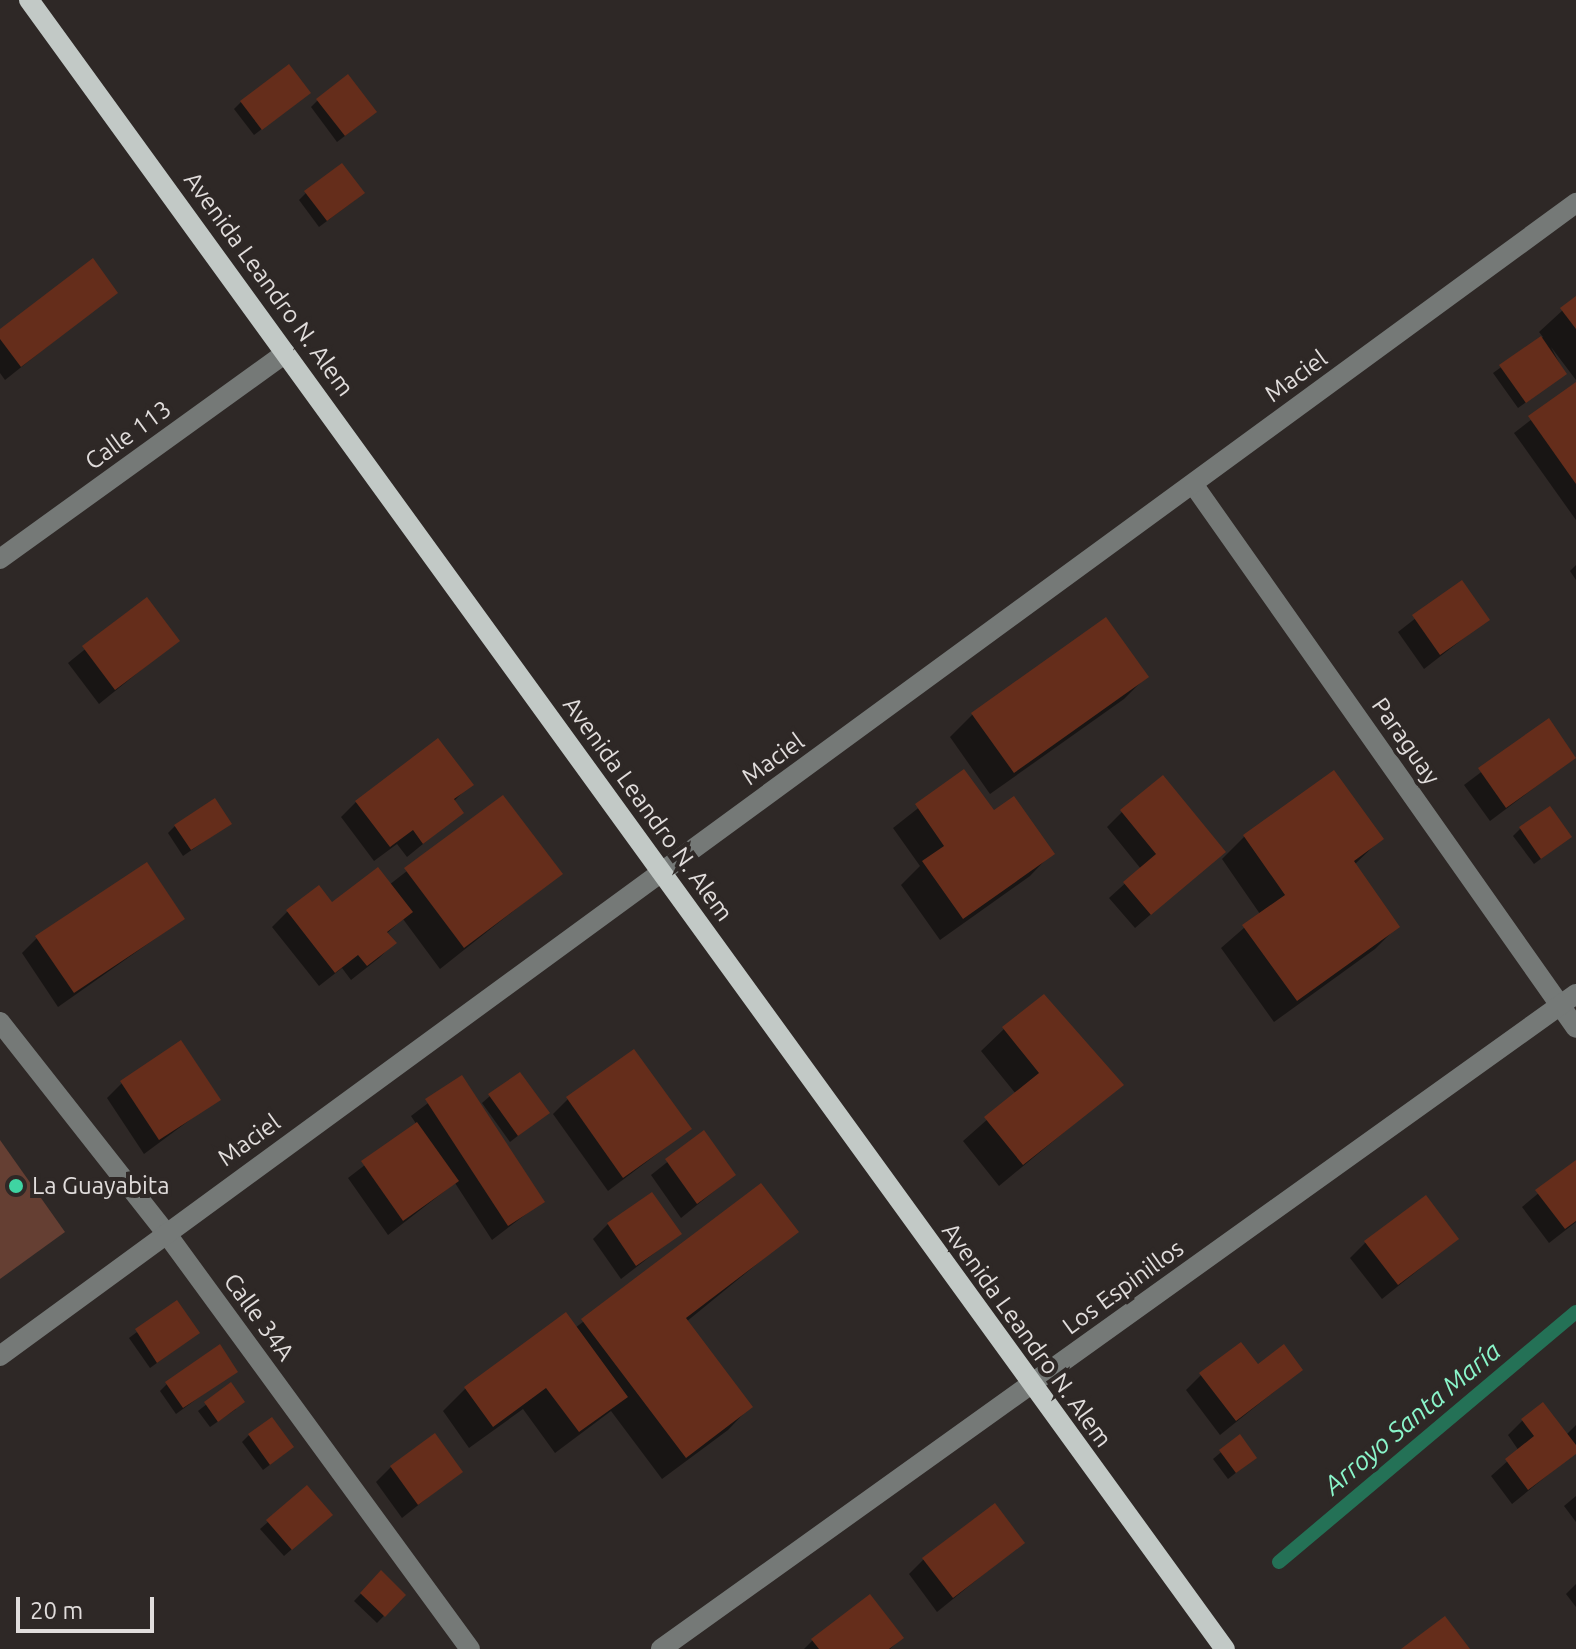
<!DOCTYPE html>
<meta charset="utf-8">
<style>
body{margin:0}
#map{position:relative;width:1576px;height:1649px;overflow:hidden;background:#2e2826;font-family:Ubuntu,sans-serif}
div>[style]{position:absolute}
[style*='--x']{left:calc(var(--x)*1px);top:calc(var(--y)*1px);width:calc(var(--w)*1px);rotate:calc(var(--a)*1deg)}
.green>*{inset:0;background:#653f33}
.shadow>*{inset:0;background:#0007}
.stream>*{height:14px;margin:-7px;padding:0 7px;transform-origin:7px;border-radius:7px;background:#247156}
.building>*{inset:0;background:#652d1b}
.minor>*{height:20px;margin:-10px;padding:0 10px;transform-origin:10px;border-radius:10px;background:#757977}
.major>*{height:20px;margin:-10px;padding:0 10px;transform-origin:10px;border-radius:10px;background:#c2c9c6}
.dots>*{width:22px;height:22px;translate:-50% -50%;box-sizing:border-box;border:4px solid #2e2826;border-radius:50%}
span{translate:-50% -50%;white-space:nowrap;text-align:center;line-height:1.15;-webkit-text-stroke:8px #2e2826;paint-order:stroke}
.street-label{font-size:24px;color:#e1dddc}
.poi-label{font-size:24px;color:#e1dddc}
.left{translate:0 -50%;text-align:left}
.water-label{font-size:26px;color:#8af5ca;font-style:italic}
.scale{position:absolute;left:16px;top:1597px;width:138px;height:36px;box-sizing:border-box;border:4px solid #e1dddc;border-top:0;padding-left:10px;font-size:24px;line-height:28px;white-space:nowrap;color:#e1dddc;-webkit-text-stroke:6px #2e2826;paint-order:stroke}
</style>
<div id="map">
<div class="green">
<i style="clip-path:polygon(0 1140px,65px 1232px,0 1279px)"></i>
</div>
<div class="shadow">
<i style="clip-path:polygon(301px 99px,254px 135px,234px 109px,241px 102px)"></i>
<i style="clip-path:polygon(318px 100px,367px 119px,337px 142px,311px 107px)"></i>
<i style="clip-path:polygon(306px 193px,355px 200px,319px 227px,299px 200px)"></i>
<i style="clip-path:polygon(116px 292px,5px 380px,0 373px,0 332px)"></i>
<i style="clip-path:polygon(1576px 298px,1576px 380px,1551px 347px,1565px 374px,1518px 408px,1493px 373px,1543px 337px,1539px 332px)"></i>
<i style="clip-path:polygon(1576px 385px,1576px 520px,1514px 433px)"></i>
<i style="clip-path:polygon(1576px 565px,1576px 580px,1570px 571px)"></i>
<i style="clip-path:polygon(1462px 582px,1487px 620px,1424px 669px,1398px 632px)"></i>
<i style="clip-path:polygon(146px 600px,177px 641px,99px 704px,68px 663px)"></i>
<i style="clip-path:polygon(1146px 677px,1124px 699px,990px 794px,950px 737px,972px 715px)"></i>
<i style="clip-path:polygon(1549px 721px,1575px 757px,1490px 821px,1464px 785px)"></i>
<i style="clip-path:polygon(964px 772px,994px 812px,1052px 853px,1030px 876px,940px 940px,901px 885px,920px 866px,893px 828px)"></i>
<i style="clip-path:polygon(471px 784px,453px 802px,461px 813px,407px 857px,397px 844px,374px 861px,341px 817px,356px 802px)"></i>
<i style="clip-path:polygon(502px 797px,560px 874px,440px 969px,403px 919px,386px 934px,394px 943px,379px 958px,351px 980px,342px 968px,319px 986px,272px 927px,287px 912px,332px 905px,389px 885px)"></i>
<i style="clip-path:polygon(1122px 812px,1223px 852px,1135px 928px,1109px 898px,1141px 869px,1107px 827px)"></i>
<i style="clip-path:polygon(229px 824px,183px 856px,168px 833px,175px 826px)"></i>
<i style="clip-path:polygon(1520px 829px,1570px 837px,1534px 864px,1513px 836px)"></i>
<i style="clip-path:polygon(1244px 837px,1381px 839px,1354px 865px,1398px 926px,1375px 949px,1274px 1022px,1221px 948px,1260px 914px,1222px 859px)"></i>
<i style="clip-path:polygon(183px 919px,58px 1007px,22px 953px,37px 938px)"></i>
<i style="clip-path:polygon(1004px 1029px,1121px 1085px,999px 1186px,963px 1141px,1016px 1094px,981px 1051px)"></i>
<i style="clip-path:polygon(461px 1078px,542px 1202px,492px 1240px,455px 1183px,388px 1235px,348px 1178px,417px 1125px,411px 1116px)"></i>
<i style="clip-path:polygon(122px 1083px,218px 1099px,144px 1154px,107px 1098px)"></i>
<i style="clip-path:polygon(490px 1096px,547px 1113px,510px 1142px,482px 1103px)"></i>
<i style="clip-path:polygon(568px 1099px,690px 1129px,608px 1191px,553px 1114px)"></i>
<i style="clip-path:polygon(704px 1133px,734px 1175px,681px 1218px,651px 1175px)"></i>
<i style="clip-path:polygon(1576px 1162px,1576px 1222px,1549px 1243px,1522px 1207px)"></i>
<i style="clip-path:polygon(761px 1186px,796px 1232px,686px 1322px,750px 1407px,728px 1430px,662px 1479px,611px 1411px,555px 1453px,523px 1409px,469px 1448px,443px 1411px,465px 1389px,575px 1328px)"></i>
<i style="clip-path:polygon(608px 1224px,679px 1234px,621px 1279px,593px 1239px)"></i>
<i style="clip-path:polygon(1457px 1239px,1382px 1299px,1350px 1258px,1365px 1243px)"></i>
<i style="clip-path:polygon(176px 1303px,190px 1339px,150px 1368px,129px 1338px)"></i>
<i style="clip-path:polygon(1258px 1367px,1301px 1370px,1220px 1435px,1186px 1390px,1201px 1375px)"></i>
<i style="clip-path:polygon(235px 1371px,176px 1414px,160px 1391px,167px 1384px)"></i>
<i style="clip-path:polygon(231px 1385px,236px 1409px,210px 1427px,198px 1411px)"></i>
<i style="clip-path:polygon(1523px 1420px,1566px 1435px,1576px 1425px,1576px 1452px,1512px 1504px,1491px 1476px,1519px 1451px,1508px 1435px)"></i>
<i style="clip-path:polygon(249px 1435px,284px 1454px,263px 1470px,242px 1442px)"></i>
<i style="clip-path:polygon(1239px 1437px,1247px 1464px,1228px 1479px,1213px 1459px)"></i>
<i style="clip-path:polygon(391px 1467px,461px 1471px,402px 1518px,376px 1482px)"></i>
<i style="clip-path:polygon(307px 1488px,323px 1522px,284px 1556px,260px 1529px)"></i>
<i style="clip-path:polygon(1576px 1496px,1576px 1522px,1564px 1506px)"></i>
<i style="clip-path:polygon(1022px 1543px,937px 1612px,909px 1574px,924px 1559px)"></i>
<i style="clip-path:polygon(381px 1573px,404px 1595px,377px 1623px,354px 1601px)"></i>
<i style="clip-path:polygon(1576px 1584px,1576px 1607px,1566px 1594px)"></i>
<i style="clip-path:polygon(902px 1638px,890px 1649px,804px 1649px,813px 1640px)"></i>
</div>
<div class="stream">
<i style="--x:1279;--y:1562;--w:388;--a:-40.1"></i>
</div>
<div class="building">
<i style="clip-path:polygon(289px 64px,311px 93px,262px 130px,240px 101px)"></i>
<i style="clip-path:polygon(348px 74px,377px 112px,345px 136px,316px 99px)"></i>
<i style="clip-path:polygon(342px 163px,365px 193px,327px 221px,304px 191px)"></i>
<i style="clip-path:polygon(93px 258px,118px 293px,21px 367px,0 339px,0 329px)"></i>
<i style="clip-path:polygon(1576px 296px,1576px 329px,1560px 308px)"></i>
<i style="clip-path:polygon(1541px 336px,1567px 374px,1526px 403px,1499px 365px)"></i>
<i style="clip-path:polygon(1576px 382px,1576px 484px,1528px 416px)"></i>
<i style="clip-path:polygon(1462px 580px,1490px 620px,1440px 655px,1412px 615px)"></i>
<i style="clip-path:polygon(147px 597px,180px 641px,115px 690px,82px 646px)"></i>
<i style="clip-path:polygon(1106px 617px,1149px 677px,1014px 773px,971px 713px)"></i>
<i style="clip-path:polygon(1549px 718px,1576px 758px,1506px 808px,1478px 768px)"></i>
<i style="clip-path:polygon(438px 738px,474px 785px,454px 799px,464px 813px,423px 844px,413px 830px,390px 847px,355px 801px)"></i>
<i style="clip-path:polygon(964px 769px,994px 810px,1014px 796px,1055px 854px,963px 919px,922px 861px,944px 846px,915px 804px)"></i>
<i style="clip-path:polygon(1334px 770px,1384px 839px,1354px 861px,1400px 927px,1297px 1001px,1242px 925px,1285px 895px,1243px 835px)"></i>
<i style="clip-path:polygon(1163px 775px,1226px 852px,1151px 915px,1123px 882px,1156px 854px,1120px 810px)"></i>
<i style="clip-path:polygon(503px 795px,563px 874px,464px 948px,404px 868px)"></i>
<i style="clip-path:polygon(215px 798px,232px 824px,191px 850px,174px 825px)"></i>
<i style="clip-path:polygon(1550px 806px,1572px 837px,1541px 859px,1519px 827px)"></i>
<i style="clip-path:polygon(147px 862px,185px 919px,74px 993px,35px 936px)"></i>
<i style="clip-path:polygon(378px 867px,413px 912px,387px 932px,397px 943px,367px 966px,358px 955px,335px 973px,286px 910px,319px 885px,332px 902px)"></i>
<i style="clip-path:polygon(1044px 994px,1124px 1085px,1023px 1165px,984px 1117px,1039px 1073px,1002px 1027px)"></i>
<i style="clip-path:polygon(181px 1040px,221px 1100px,159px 1140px,120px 1081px)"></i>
<i style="clip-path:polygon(634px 1049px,692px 1129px,623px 1178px,566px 1097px)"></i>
<i style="clip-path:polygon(520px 1072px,550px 1113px,518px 1136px,488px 1094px)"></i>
<i style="clip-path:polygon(462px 1075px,545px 1202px,508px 1226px,425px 1099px)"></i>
<i style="clip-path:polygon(417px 1122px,459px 1181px,403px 1221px,361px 1161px)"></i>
<i style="clip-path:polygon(704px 1130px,736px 1175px,697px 1204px,665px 1159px)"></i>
<i style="clip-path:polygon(1576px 1160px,1576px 1221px,1565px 1229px,1535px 1190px)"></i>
<i style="clip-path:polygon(761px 1183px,799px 1232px,686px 1318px,753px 1407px,686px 1458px,581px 1319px)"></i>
<i style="clip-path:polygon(652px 1192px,682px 1234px,636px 1266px,607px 1223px)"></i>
<i style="clip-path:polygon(1426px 1195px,1459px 1239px,1398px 1285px,1364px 1241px)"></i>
<i style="clip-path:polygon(177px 1300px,200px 1333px,157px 1363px,135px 1329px)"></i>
<i style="clip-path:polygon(566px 1312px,628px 1397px,579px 1432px,546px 1388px,493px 1427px,464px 1387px)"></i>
<i style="clip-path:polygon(1241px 1342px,1258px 1364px,1284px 1344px,1303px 1370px,1236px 1421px,1199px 1373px)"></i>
<i style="clip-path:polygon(220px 1344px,238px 1372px,183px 1408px,165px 1382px)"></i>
<i style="clip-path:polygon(231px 1382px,245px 1402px,218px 1422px,204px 1402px)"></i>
<i style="clip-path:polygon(1543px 1402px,1576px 1445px,1576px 1454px,1528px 1490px,1505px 1459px,1534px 1436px,1521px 1419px)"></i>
<i style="clip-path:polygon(272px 1417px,294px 1447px,270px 1465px,248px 1434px)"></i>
<i style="clip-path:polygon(435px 1433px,463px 1472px,418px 1505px,390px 1466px)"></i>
<i style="clip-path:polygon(1240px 1434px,1257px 1458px,1236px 1473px,1219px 1450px)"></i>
<i style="clip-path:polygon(307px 1485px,333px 1515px,292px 1550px,266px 1520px)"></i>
<i style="clip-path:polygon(995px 1503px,1025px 1543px,953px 1598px,922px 1558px)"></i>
<i style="clip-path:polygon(381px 1570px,406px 1595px,385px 1617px,360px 1593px)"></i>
<i style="clip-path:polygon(870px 1594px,904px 1638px,889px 1649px,819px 1649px,811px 1639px)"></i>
<i style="clip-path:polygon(1445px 1616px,1470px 1649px,1401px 1649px)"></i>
</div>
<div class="minor">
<i style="--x:1193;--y:484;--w:665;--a:54.85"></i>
<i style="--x:0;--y:559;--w:352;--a:-35.8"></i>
<i style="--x:0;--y:1022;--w:268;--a:51.8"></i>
<i style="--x:166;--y:1233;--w:515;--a:53.84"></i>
<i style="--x:0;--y:1356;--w:1953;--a:-36.19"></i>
<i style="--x:661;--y:1649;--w:1125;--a:-35.6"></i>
</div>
<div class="major">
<i style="--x:29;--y:0;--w:2037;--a:54.05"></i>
</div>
<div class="dots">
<i style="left:16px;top:1186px;background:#3fd4a2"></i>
</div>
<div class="street-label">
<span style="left:269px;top:284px;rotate:54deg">Avenida Leandro N. Alem</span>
<span style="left:1296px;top:376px;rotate:-36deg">Maciel</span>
<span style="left:128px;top:435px;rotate:-36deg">Calle 113</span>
<span style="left:1406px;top:741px;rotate:55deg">Paraguay</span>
<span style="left:773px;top:759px;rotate:-36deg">Maciel</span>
<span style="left:648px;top:809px;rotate:54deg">Avenida Leandro N. Alem</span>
<span style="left:249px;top:1140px;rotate:-36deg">Maciel</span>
<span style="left:1123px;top:1287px;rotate:-36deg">Los Espinillos</span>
<span style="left:259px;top:1317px;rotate:54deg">Calle 34A</span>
<span style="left:1027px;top:1335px;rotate:54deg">Avenida Leandro N. Alem</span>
</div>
<div class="poi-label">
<span class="left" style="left:32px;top:1186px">La Guayabita</span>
</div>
<div class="water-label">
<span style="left:1412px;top:1418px;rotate:-40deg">Arroyo Santa María</span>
</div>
<div class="scale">20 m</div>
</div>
